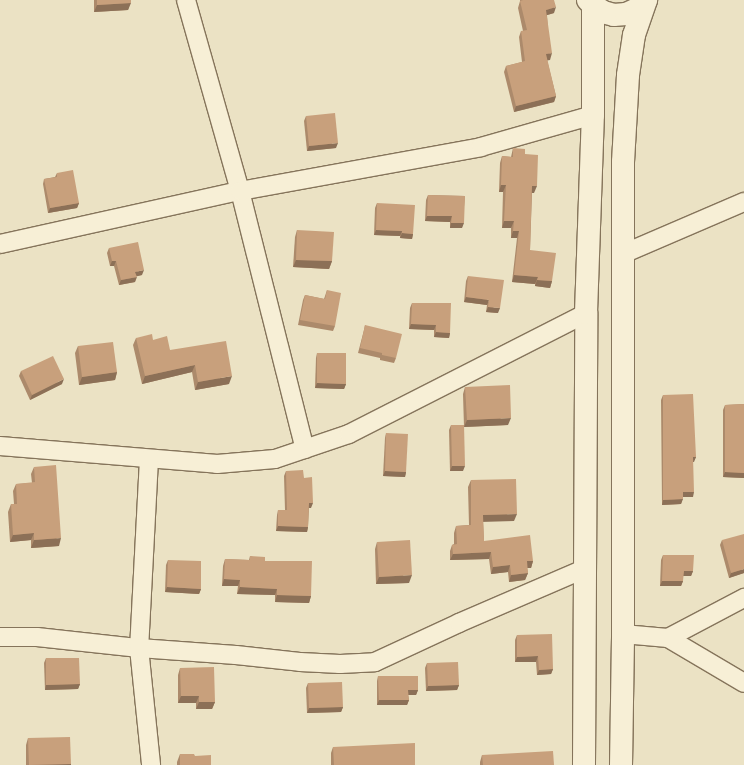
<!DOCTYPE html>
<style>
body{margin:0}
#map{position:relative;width:744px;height:765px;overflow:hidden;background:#ebe2c4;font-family:"Libre Baskerville",serif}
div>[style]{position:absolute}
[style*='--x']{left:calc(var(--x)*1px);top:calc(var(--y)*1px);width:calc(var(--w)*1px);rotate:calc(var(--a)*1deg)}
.roads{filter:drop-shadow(1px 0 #85745b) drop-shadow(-1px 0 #85745b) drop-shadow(0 1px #85745b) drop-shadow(0 -1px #85745b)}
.minor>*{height:18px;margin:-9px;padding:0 9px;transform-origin:9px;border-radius:9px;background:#f7efd6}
.tertiary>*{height:22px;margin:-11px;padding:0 11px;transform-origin:11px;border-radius:11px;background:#f7efd6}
.wall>*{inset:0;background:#ac8a6b}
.shaded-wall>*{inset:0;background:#8c7057}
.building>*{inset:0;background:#c8a07c}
span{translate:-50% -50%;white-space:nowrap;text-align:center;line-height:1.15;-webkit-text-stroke:3px #f3ecd3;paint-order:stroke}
</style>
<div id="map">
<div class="roads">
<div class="minor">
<i style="--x:186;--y:0;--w:198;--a:74.2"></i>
<i style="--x:240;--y:191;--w:266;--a:75.9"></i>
<i style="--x:0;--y:244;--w:246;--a:-12.5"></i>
<i style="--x:240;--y:191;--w:245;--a:-10.3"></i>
<i style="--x:481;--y:147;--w:116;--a:-15.9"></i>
<i style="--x:623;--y:254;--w:132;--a:-23.3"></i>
<i style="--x:0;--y:446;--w:218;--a:4.7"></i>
<i style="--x:217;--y:464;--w:58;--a:-4.9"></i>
<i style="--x:275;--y:459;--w:78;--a:-18.7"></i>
<i style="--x:349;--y:434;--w:266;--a:-27"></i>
<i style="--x:149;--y:459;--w:189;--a:93"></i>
<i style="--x:139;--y:648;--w:118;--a:84.1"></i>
<i style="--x:623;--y:634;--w:45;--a:5.1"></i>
<i style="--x:668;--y:638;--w:88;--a:30.6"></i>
<i style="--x:0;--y:637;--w:37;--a:0"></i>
<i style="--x:37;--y:637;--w:103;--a:6.2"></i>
<i style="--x:139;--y:648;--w:97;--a:4.1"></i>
<i style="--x:236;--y:655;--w:64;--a:6.2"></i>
<i style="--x:300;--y:662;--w:40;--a:2.9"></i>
<i style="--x:340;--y:664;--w:35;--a:-3"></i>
<i style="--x:375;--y:662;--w:93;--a:-24.9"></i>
<i style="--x:459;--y:623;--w:136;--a:-23.4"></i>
<i style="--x:668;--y:638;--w:86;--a:-27.8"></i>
</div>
<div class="tertiary">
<i style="--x:588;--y:0;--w:7;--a:45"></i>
<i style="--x:593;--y:5;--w:12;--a:35"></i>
<i style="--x:603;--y:12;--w:11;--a:15"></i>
<i style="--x:614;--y:15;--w:12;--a:-5"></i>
<i style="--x:626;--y:14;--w:12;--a:-24"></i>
<i style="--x:637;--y:9;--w:13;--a:-45"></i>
<i style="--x:584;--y:765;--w:452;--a:-89.7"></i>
<i style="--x:586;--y:313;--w:198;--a:-88"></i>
<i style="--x:593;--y:115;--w:110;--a:-90"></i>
<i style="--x:621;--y:765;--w:131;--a:-89.1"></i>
<i style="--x:623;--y:634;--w:472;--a:-90"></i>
<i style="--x:623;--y:162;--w:87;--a:-86.7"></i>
<i style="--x:628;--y:75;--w:40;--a:-81.5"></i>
<i style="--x:634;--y:35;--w:36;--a:-71"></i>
</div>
</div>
<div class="wall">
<i style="clip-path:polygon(94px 0,131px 0,128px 10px,94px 12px)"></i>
<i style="clip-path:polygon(520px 0,554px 0,554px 13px,547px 15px,550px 60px,547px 60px,556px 96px,554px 102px,514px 112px,504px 72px,506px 66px,522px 62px,519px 37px,521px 31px,523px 31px,518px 8px,520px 1px)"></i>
<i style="clip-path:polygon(306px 116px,336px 148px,307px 151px,304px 121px)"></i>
<i style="clip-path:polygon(513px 148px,525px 154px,534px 193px,532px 193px,530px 250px,552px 281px,550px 288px,535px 286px,535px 284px,512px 282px,517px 238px,511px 238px,511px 228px,502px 228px,503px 192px,499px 192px,500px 163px,502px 156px,511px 157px)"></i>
<i style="clip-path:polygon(57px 173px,79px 203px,77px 208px,48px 213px,43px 184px,44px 179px,55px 177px)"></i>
<i style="clip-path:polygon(428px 195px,465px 196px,462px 228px,450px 228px,450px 222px,425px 221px,426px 200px)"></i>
<i style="clip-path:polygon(377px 203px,413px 234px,412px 239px,400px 238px,400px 236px,374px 235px,375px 208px)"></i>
<i style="clip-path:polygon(297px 230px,332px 261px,329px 269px,293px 267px,295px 237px)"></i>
<i style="clip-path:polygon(109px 248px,142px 275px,136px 276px,135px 282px,119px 285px,114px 266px,110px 266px,107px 253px)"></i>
<i style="clip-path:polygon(468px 276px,498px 313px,486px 312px,487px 305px,464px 302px,466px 281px)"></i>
<i style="clip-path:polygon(327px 290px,335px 326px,333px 331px,298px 325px,303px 300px,305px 295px,324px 299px)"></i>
<i style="clip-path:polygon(412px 303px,450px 333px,449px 338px,434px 337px,434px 330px,409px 329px,410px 308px)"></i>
<i style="clip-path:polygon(365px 325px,396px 358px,394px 363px,380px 360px,380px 358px,358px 353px,364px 330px)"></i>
<i style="clip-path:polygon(136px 338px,153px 340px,170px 350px,229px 384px,195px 390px,192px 372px,142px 384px,133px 345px)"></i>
<i style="clip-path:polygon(78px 346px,117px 372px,115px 380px,79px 385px,75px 353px)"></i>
<i style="clip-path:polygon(317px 353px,346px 384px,344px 389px,315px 388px,316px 358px)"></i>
<i style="clip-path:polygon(21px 371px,62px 384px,30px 400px,19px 376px)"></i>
<i style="clip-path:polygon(465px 387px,508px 425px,464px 427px,463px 394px)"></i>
<i style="clip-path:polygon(663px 395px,696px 457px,693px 462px,693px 497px,683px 497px,681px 504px,662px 505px,661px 400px)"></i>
<i style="clip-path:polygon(744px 404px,744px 478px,723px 477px,723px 410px,725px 405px)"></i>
<i style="clip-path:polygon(451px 425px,463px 471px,450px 471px,449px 430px)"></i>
<i style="clip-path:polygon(386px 433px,406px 472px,405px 477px,383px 476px,385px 438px)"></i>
<i style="clip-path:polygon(34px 467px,59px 546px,31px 548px,31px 540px,10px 542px,8px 512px,11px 504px,14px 504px,13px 491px,16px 484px,32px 483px,31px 474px)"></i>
<i style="clip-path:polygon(286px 471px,304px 478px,311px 508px,309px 508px,308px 527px,307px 532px,276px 531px,277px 515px,278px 510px,285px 510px,284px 476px)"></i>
<i style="clip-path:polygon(471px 480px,514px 521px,483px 521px,484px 541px,533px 561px,531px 568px,527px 568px,528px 573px,525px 580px,509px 582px,508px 572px,491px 574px,489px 559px,450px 560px,450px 551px,452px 545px,454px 544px,454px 533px,456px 526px,469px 525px,468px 487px)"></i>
<i style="clip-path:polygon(722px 540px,744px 573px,729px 578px,720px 545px)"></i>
<i style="clip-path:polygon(377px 542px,409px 583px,376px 584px,375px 549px)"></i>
<i style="clip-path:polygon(663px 555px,693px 571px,691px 576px,683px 576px,683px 581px,681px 586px,660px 586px,661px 560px)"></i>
<i style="clip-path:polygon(250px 556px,265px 561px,311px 596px,309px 603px,275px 602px,275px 595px,237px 594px,238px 586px,222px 586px,223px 566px,225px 559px,249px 560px)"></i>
<i style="clip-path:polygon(168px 560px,201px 589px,199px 594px,165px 592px,166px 565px)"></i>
<i style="clip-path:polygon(517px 635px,553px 669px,551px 674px,537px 675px,536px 662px,515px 662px,515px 640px)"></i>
<i style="clip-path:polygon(46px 658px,80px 684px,78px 689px,45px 690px,44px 663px)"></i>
<i style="clip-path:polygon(427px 663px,459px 685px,457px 690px,426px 691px,425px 668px)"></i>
<i style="clip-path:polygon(180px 668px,215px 702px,212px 709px,196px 709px,196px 703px,178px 703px,178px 675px)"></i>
<i style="clip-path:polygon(378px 676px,418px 690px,416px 695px,408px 695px,409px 700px,407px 705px,377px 705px,377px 681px)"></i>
<i style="clip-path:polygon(308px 683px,343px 707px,341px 712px,307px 713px,306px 688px)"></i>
<i style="clip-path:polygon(28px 738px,71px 764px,71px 765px,26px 765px,26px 745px)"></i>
<i style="clip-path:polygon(333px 747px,415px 765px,331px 765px,331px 753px)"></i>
<i style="clip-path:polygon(180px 754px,195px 756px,211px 765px,177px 765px,177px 762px)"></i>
<i style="clip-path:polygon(482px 755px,554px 765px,480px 765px,480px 762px)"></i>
</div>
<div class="shaded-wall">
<i style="clip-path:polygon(131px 3px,128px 10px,94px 12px,97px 5px)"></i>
<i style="clip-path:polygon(556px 7px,554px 13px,544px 16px,546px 10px)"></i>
<i style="clip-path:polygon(552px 53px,550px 60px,544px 61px,546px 54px)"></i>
<i style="clip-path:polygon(556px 96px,554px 102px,514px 112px,516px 106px)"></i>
<i style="clip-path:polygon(338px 143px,336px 148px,307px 151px,309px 146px)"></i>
<i style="clip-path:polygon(501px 185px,506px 185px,503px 192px,499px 192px)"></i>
<i style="clip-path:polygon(532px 186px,537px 186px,534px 193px,530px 193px)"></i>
<i style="clip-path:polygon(79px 203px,77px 208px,48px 213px,50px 208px)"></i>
<i style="clip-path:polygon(427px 216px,452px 216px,450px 222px,425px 221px)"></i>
<i style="clip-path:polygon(504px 221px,514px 221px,511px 228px,502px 228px)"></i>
<i style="clip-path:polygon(451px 223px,464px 223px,462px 228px,450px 228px)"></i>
<i style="clip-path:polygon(376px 230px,402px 231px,400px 236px,374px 235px)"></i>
<i style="clip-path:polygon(513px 231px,519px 231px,517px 238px,511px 238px)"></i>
<i style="clip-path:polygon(402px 233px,413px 234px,412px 239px,400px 238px)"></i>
<i style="clip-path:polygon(296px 260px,332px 261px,329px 269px,293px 267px)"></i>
<i style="clip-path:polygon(112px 261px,116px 261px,114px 266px,110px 266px)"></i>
<i style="clip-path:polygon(144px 270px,142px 275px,134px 277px,135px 272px)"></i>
<i style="clip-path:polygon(514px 275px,538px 277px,535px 284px,512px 282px)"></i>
<i style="clip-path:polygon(137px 277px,135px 282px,119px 285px,121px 280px)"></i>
<i style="clip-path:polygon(537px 280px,552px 281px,550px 288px,535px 286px)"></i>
<i style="clip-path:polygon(466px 297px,489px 300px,487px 305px,464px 302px)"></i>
<i style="clip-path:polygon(488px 307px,500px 308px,498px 313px,486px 312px)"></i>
<i style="clip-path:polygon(411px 324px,436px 325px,434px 330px,409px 329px)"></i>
<i style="clip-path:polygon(436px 332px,450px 333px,449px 338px,434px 337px)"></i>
<i style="clip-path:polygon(195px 365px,192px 372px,142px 384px,145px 376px)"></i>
<i style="clip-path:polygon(117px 372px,115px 380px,79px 385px,82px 377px)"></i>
<i style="clip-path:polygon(232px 376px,229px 384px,195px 390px,198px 382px)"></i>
<i style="clip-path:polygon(64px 379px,62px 384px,30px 400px,32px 395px)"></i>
<i style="clip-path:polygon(317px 383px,346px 384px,344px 389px,315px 388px)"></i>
<i style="clip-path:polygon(511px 418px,508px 425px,464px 427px,467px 420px)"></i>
<i style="clip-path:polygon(693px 457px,696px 457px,694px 462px,691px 462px)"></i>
<i style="clip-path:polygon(452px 466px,465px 466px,463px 471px,450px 471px)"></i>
<i style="clip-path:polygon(385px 471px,406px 472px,405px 477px,383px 476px)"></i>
<i style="clip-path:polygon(725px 472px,744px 473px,744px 478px,723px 477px)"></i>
<i style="clip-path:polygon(683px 492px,694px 492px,693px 497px,681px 497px)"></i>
<i style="clip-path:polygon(683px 499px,681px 504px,662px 505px,663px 500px)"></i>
<i style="clip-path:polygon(309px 503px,313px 503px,311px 508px,307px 508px)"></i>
<i style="clip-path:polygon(517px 514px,514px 521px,480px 522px,483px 515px)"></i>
<i style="clip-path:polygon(278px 526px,308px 527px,307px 532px,276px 531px)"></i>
<i style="clip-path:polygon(34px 533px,31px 540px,10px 542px,13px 535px)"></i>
<i style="clip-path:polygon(61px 538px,59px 546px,31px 548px,34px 540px)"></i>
<i style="clip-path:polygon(491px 552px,489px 559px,450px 560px,453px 554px)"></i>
<i style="clip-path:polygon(527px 561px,533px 561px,531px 568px,524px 568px)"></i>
<i style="clip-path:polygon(510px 565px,508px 572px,491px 574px,493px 567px)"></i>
<i style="clip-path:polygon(744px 569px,744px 573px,729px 578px,731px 573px)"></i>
<i style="clip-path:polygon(684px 571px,693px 571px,691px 576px,682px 576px)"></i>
<i style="clip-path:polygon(528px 573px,525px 580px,509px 582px,511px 575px)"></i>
<i style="clip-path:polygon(412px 575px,409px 583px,376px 584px,379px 577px)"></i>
<i style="clip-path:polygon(224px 579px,240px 580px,238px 586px,222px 586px)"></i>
<i style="clip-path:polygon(662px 581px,683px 581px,681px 586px,660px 586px)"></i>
<i style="clip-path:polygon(167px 587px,201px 589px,199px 594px,165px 592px)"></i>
<i style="clip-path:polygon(240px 587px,277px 589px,275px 595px,237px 594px)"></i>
<i style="clip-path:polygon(277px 595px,311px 596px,309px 603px,275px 602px)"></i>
<i style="clip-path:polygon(538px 656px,536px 662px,515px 662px,517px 657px)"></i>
<i style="clip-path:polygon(553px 669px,551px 674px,537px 675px,539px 670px)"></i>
<i style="clip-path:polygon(80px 684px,78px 689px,45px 690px,46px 685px)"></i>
<i style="clip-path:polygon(459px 685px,457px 690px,426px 691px,428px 686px)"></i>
<i style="clip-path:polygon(408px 690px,418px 690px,416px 695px,406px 695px)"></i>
<i style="clip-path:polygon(181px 696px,199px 696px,196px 703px,178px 703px)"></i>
<i style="clip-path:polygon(379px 700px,409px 700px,407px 705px,377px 705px)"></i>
<i style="clip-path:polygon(199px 702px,215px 702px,212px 709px,196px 709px)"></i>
<i style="clip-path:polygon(343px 707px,341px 712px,307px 713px,309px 708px)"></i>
<i style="clip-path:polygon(71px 764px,71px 765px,29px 765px)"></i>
</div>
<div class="building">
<i style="clip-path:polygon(97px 0,131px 0,131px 3px,97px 5px)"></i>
<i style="clip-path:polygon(523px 0,554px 0,556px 7px,546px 10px,552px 53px,546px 54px,556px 96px,516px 106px,506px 66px,525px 61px,521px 31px,527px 30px,520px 1px)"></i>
<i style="clip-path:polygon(335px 113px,338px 143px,309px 146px,306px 116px)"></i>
<i style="clip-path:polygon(513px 148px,525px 149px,525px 154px,538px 155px,537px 186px,532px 186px,530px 250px,556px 253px,552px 281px,537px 280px,538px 277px,514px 275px,519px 231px,513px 231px,514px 221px,504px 221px,506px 185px,501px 185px,502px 156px,513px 157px)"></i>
<i style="clip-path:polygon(73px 170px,79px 203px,50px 208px,44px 179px,57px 177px,57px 173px)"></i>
<i style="clip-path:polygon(428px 195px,465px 196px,464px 223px,451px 223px,452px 216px,427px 216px)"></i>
<i style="clip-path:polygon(377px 203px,415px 205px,413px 234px,402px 233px,402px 231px,376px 230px)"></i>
<i style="clip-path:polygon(297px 230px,334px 232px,332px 261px,296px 260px)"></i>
<i style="clip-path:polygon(138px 242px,144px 270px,135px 272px,137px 277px,121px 280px,116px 261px,112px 261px,109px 248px)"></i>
<i style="clip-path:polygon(468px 276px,504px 280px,500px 308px,488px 307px,489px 300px,466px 297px)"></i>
<i style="clip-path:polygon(327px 290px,341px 293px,335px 326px,300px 320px,305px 295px,325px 299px)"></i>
<i style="clip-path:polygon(412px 303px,451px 303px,450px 333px,436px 332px,436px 325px,411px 324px)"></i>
<i style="clip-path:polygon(365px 325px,402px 334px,396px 358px,382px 355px,382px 353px,360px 348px)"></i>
<i style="clip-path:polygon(152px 334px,153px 340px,167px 336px,170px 350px,226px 341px,232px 376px,198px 382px,195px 365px,145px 376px,136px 338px)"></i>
<i style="clip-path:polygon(113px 342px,117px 372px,82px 377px,78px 346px)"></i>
<i style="clip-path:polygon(317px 353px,346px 353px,346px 384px,317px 383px)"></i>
<i style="clip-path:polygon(53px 356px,64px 379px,32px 395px,21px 371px)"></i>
<i style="clip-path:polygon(510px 385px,511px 418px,467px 420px,465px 387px)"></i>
<i style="clip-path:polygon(693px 394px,696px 457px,693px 457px,694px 492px,683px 492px,683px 499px,663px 500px,663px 395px)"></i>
<i style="clip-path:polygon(744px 404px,744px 473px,725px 472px,725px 405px)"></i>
<i style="clip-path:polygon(451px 425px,464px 425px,465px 466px,452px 466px)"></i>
<i style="clip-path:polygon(386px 433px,408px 434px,406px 472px,385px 471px)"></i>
<i style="clip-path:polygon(56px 465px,61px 538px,34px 540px,34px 533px,13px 535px,11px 504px,17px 504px,16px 484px,35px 482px,34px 467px)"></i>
<i style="clip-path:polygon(303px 470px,304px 478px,312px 477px,313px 503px,309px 503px,308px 527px,278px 526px,278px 510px,287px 510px,286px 471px)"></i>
<i style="clip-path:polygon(516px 479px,517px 514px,483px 515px,484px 541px,530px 535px,533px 561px,527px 561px,528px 573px,511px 575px,510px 565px,493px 567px,491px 552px,453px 554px,452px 545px,457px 544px,456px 526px,471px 525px,471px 480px)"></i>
<i style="clip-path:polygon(744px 534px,744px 569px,731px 573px,722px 540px)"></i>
<i style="clip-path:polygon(410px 540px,412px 575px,379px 577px,377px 542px)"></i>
<i style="clip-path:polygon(663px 555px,694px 555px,693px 571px,684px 571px,683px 581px,662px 581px)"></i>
<i style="clip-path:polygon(250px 556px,265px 557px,265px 561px,312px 561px,311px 596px,277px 595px,277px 589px,240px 587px,240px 580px,224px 579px,225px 559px,250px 560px)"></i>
<i style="clip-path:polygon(168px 560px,201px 561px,201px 589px,167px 587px)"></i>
<i style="clip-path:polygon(552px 634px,553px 669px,539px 670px,538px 656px,517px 657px,517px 635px)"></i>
<i style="clip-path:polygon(46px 658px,79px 658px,80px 684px,46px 685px)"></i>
<i style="clip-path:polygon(458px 662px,459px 685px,428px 686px,427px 663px)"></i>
<i style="clip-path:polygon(214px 667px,215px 702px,199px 702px,199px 696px,181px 696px,180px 668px)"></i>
<i style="clip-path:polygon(378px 676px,418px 676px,418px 690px,408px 690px,409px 700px,379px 700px)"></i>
<i style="clip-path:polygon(342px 682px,343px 707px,309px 708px,308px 683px)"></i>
<i style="clip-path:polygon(70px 737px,71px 764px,29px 765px,28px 738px)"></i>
<i style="clip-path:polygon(415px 743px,415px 765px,334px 765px,333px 747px)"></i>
<i style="clip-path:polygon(553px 751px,554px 765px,483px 765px,482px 755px)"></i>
<i style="clip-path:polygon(180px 754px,194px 754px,195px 756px,211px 755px,211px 765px,180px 765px)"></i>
</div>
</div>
